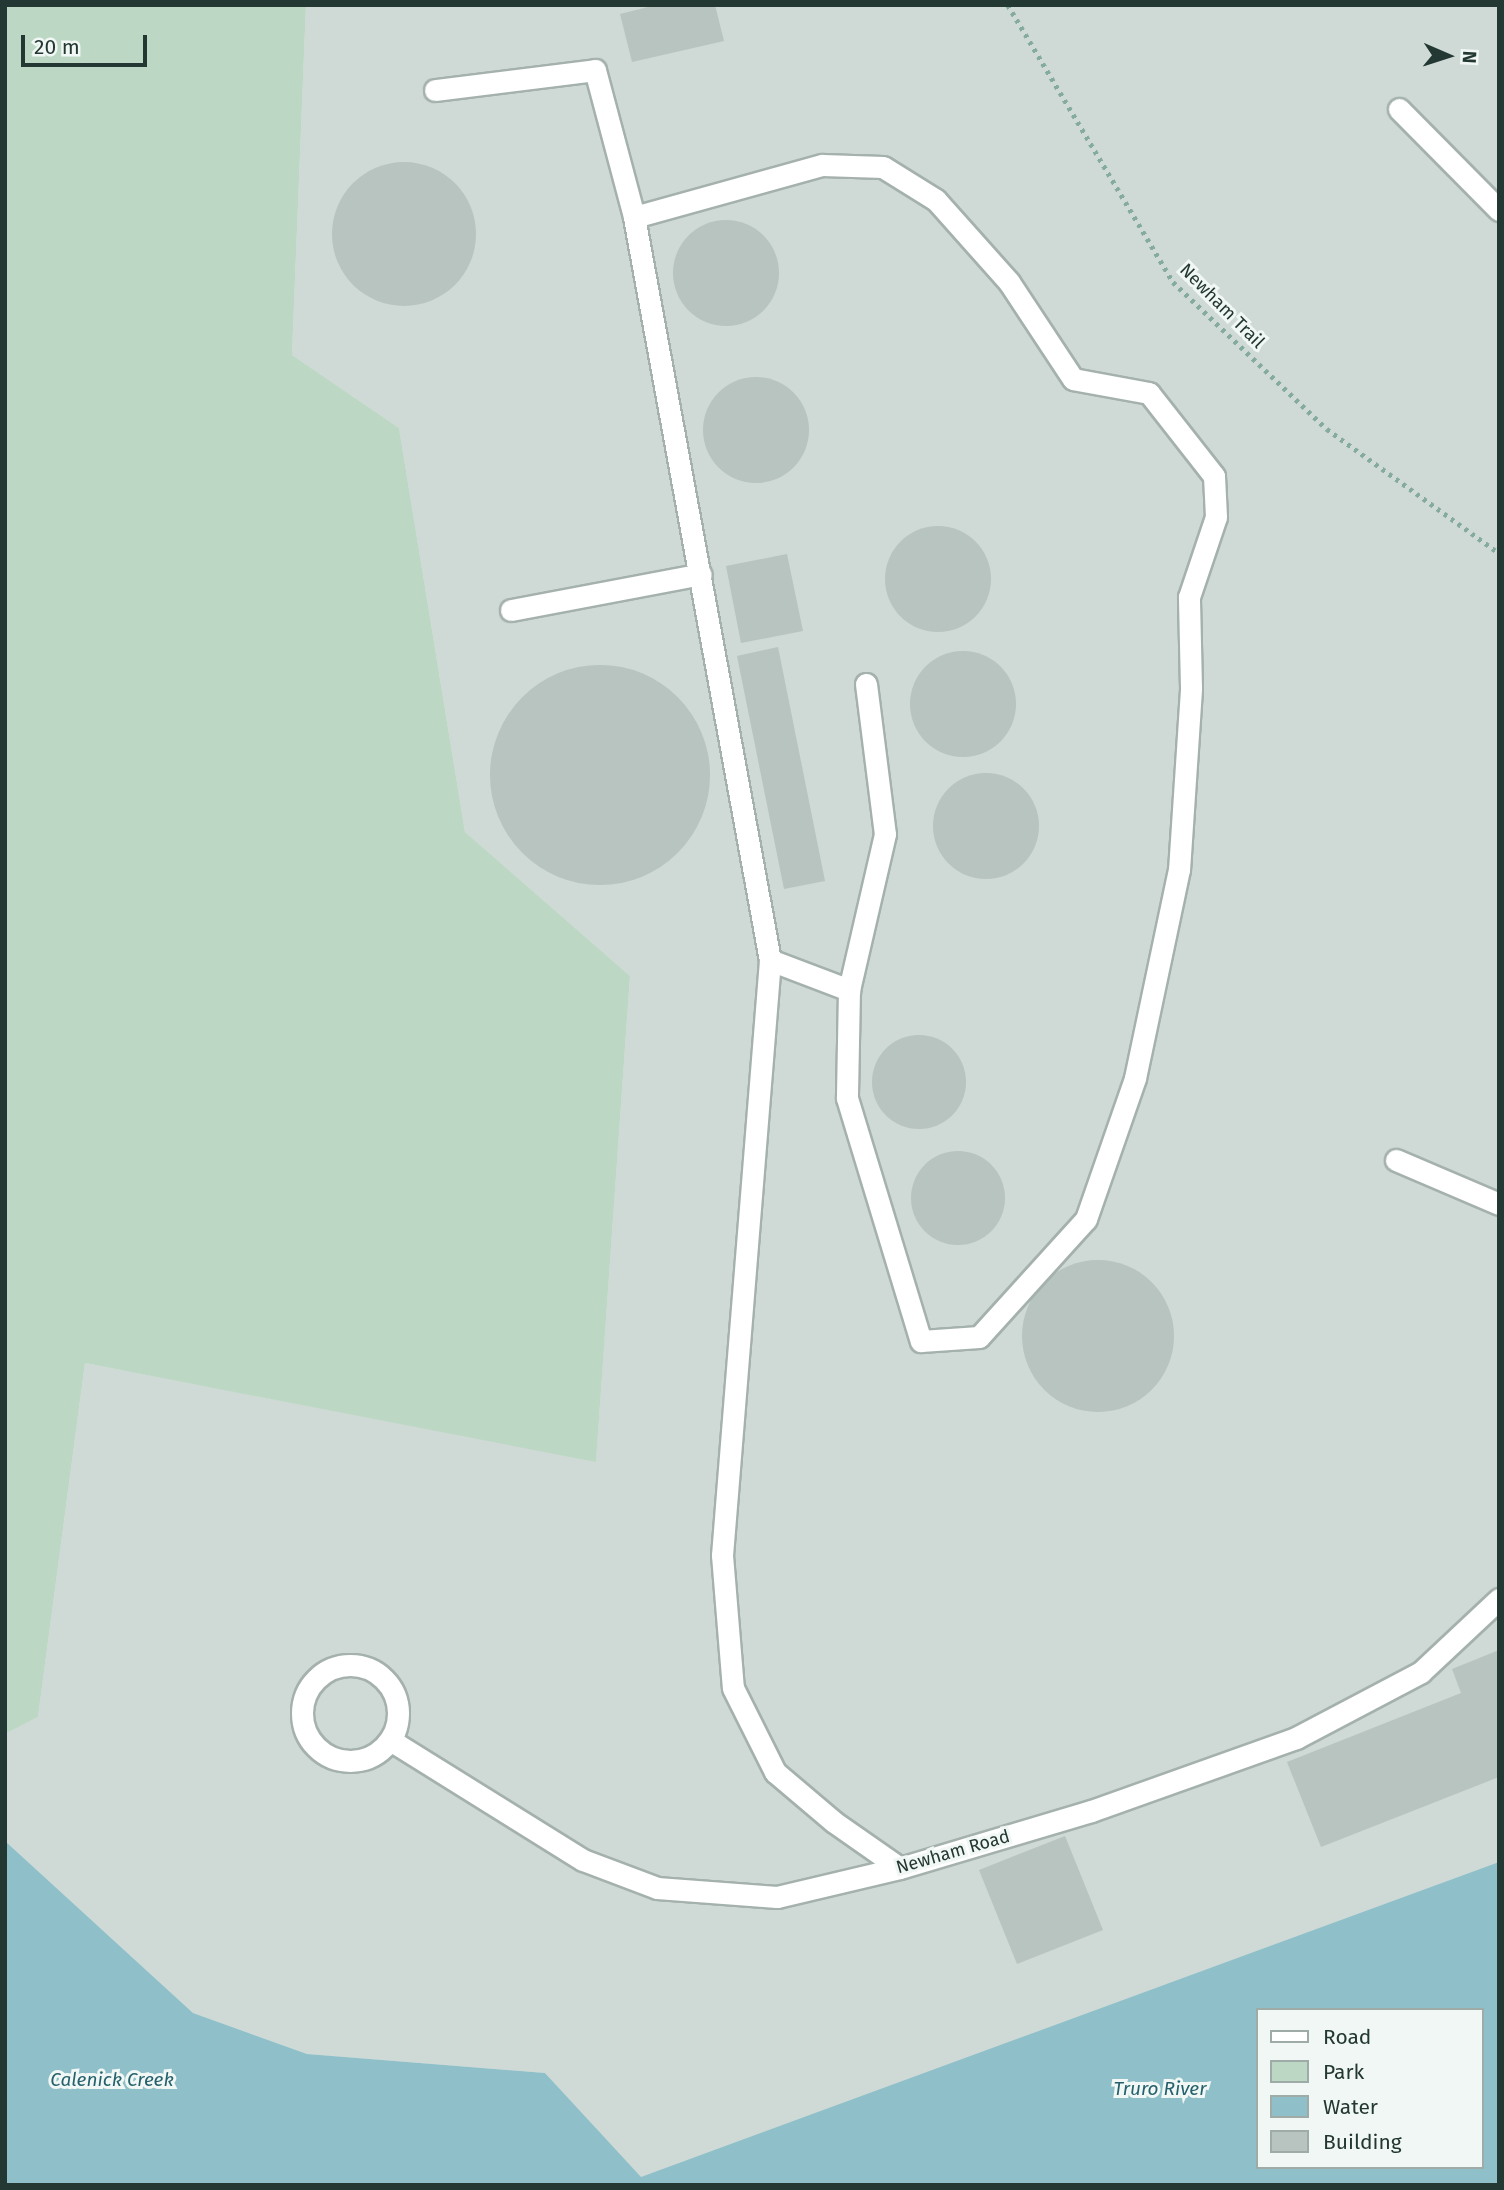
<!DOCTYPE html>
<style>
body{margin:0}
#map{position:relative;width:1504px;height:2190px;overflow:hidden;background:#e1eae6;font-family:"Fira Sans",sans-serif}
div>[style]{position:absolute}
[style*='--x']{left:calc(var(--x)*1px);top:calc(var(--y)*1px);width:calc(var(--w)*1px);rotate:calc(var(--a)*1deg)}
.built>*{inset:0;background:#cfd9d5}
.green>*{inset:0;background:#bcd8c4}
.water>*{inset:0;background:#8fc0c9}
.building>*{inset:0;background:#b7c4bf}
.round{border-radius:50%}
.path>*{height:4.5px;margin-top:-2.25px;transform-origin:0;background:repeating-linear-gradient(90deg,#85aa9e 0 3.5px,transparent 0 8.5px)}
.roads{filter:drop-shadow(2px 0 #a4b1ac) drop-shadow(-2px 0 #a4b1ac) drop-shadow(0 2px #a4b1ac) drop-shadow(0 -2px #a4b1ac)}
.minor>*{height:21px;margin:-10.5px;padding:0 10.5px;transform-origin:10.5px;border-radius:10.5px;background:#fff}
.minor>.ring{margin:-10.5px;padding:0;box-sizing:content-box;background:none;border:21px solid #fff;border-radius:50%}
span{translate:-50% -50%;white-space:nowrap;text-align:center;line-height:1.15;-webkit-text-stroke:6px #f1f7f4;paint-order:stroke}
.street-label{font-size:18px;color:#233832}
.water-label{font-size:19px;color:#25616d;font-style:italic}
.frame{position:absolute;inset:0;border:7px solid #233832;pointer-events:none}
.legend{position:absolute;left:1256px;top:2008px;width:228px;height:161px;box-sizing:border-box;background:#f1f7f4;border:2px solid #9faba6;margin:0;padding:9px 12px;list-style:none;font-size:21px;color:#233832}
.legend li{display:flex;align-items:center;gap:14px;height:35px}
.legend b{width:35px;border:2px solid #9faba6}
.north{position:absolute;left:1413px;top:21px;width:70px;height:70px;-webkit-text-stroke:5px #f1f7f4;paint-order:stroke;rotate:93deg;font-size:19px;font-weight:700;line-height:28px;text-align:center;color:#233832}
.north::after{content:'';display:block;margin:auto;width:24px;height:32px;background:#233832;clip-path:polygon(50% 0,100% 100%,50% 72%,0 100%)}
.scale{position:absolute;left:21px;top:35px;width:126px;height:32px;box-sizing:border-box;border:4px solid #233832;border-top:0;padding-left:9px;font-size:21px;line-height:24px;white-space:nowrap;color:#233832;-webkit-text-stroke:5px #f1f7f4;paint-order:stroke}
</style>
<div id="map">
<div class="built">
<i style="clip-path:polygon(306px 5px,1499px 5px,1499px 1862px,641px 2178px,545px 2073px,307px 2054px,193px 2013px,5px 1841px,5px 1734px,38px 1717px,85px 1363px,596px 1461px,630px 976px,465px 832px,399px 428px,292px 355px)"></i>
</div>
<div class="green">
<i style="clip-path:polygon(5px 5px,306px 5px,292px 355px,399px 428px,465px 832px,630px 976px,596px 1462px,85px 1363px,38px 1717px,5px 1734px)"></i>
</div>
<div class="water">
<i style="clip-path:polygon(evenodd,5px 1841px,193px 2013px,307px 2054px,545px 2073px,641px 2177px,1499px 1862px,1499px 2185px,5px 2185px,5px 1841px,1257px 2010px,1481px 2010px,1481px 2167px,1257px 2167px,1257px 2010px)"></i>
</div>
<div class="building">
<i style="clip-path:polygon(656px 5px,715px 5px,724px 41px,632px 62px,620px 14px)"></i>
<i class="round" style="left:332px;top:162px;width:144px;height:144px"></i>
<i class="round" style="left:673px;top:220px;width:106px;height:106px"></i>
<i class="round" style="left:703px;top:377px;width:106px;height:106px"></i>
<i class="round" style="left:885px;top:526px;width:106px;height:106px"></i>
<i style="clip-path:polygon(787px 554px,803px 631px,741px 643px,726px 566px)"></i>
<i style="clip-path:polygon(778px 647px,825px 881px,784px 889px,737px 656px)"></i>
<i class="round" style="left:910px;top:651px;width:106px;height:106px"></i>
<i class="round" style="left:490px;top:665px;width:220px;height:220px"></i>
<i class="round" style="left:933px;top:773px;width:106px;height:106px"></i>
<i class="round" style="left:872px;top:1035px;width:94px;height:94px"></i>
<i class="round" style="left:911px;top:1151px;width:94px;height:94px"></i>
<i class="round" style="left:1022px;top:1260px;width:152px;height:152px"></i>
<i style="clip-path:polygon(1499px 1650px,1499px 1777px,1321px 1847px,1287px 1762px,1461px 1693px,1452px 1669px)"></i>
<i style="clip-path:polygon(1065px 1836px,1103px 1930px,1017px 1964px,979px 1870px)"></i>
</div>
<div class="path">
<i style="--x:1008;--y:5;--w:322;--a:59.2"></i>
<i style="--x:1173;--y:282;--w:213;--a:43.7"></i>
<i style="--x:1327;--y:429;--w:212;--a:35.8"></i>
</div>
<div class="roads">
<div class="minor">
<i style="--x:435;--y:90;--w:161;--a:-7.1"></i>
<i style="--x:595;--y:70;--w:152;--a:75.1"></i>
<i style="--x:1399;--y:109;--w:142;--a:45.3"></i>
<i style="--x:511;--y:610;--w:193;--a:-10.7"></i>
<i style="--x:866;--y:684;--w:151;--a:82.8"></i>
<i style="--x:885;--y:834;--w:160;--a:103"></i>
<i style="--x:849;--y:990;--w:108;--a:91.1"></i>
<i style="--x:847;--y:1098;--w:254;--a:73.1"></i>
<i style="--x:921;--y:1341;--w:58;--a:-3.9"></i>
<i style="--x:979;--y:1337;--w:159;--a:-47.8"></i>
<i style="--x:1086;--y:1219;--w:149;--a:-70.8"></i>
<i style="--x:1135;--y:1078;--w:213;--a:-78.1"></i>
<i style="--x:1179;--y:870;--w:182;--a:-86.2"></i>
<i style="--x:1191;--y:688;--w:91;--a:-91.3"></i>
<i style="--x:1189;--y:597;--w:84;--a:-71.4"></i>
<i style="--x:1216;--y:517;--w:41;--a:-92.8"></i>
<i style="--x:1214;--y:476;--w:105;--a:-128.1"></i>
<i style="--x:1149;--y:393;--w:77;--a:-169.6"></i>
<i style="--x:1073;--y:379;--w:116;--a:-123.4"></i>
<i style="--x:1009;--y:282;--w:110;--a:-131.7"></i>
<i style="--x:936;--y:200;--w:62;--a:-148.1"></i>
<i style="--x:883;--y:167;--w:61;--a:-178.1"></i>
<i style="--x:822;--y:165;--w:195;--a:164.5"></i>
<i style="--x:634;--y:217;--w:755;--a:79.63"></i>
<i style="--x:770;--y:960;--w:597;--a:94.61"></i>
<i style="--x:722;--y:1555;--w:133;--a:85.3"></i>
<i style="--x:733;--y:1688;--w:94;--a:63.4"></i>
<i style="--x:775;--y:1772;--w:77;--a:40.3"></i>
<i style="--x:834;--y:1822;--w:80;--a:34.9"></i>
<i style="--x:770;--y:960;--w:85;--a:20.8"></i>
<i style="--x:1396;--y:1160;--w:112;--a:23.1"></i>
<i class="ring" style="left:302px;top:1665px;width:75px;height:75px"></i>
<i style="--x:390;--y:1740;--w:227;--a:31.9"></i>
<i style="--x:583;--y:1860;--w:79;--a:20.7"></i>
<i style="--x:657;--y:1888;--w:120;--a:4.3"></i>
<i style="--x:777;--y:1897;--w:126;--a:-13.3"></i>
<i style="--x:900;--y:1868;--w:199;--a:-16.6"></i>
<i style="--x:1091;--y:1811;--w:218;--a:-19.6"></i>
<i style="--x:1296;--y:1738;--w:141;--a:-27.8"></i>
<i style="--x:1421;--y:1672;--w:107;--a:-43.1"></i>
</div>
</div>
<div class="street-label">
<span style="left:1222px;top:306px;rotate:45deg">Newham Trail</span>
<span style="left:953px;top:1852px;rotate:-16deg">Newham Road</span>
</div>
<div class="water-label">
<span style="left:112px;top:2080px">Calenick Creek</span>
<span style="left:1160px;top:2089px">Truro River</span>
</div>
<div class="frame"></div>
<ul class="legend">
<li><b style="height:9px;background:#fff"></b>Road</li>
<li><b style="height:19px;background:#bcd8c4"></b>Park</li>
<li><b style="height:19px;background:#8fc0c9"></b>Water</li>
<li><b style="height:19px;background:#b7c4bf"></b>Building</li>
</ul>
<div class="north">N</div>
<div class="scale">20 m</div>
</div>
